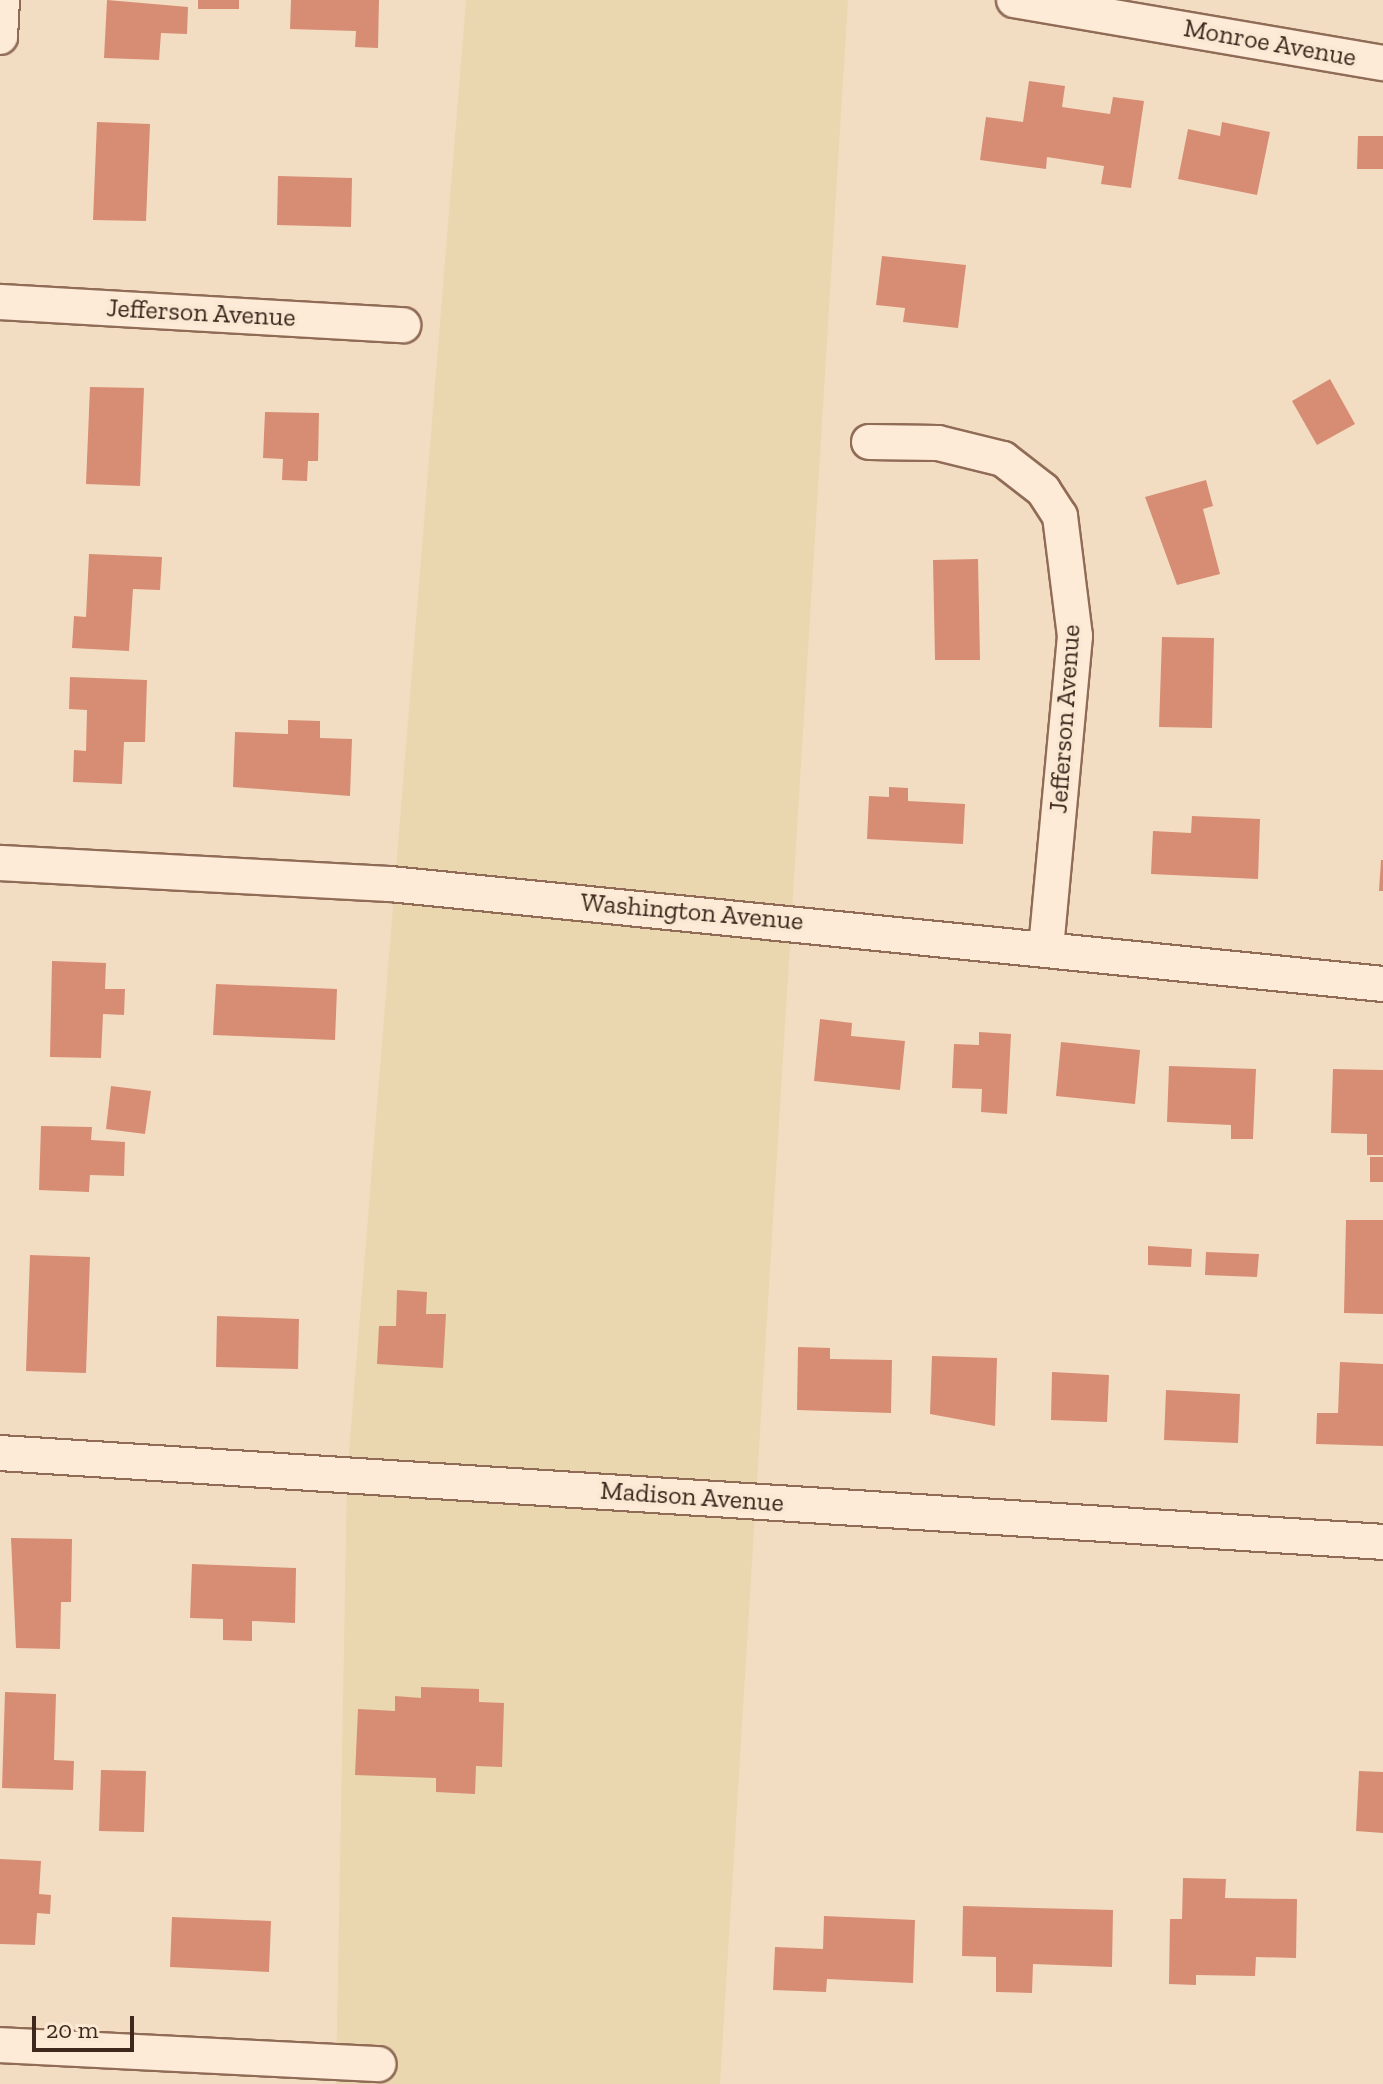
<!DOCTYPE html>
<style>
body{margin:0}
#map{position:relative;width:1383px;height:2084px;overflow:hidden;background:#f3ddc2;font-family:"Zilla Slab",serif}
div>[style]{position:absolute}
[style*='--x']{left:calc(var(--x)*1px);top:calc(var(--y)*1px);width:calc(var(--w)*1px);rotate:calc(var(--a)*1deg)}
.farmland>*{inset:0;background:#ead7af}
.building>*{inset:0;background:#d68d74}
.roads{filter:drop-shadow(2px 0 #906c57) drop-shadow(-2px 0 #906c57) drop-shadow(0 2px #906c57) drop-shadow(0 -2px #906c57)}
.minor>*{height:34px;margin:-17px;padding:0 17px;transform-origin:17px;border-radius:17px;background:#fdebd7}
span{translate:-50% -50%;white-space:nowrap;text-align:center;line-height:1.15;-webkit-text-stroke:7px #fae8d3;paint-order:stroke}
.street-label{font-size:26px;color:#3e271d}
.scale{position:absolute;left:32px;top:2016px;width:102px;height:36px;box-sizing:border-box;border:4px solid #3e271d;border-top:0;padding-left:10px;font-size:24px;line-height:28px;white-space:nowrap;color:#3e271d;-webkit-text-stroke:6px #fae8d3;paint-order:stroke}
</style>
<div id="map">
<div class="farmland">
<i style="clip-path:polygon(466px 0,848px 0,720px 2084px,336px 2084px,347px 1477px)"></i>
</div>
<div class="building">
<i style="clip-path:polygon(107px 0,188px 7px,187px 34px,161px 33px,159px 60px,104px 58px)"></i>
<i style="clip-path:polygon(198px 0,239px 0,239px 9px,198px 9px)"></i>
<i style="clip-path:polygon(291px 0,379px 0,378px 48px,355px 47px,356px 31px,290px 29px)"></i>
<i style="clip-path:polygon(1029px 81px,1065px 86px,1062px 107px,1110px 114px,1113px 97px,1144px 101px,1131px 188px,1101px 184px,1104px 166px,1047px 157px,1046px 169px,980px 160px,986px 117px,1023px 122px)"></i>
<i style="clip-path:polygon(97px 122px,150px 124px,146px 221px,93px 220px)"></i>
<i style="clip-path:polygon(1222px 122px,1270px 132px,1257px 195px,1178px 179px,1188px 129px,1220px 136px)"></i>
<i style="clip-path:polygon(1358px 136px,1383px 136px,1383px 169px,1357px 169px)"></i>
<i style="clip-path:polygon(278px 176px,352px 178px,351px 227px,277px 225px)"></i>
<i style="clip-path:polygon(882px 256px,966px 265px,958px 328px,903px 322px,905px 308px,876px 305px)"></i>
<i style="clip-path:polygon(1330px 379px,1355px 424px,1317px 445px,1292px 401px)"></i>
<i style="clip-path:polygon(90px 387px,144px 388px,140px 486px,86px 484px)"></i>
<i style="clip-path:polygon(265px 412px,319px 413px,318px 461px,308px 461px,307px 481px,282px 480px,283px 459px,263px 458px)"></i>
<i style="clip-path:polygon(1206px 480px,1213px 506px,1203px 509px,1220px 574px,1177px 585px,1145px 497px)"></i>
<i style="clip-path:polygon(89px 554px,162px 557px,160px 590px,133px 589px,129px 651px,72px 648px,74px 616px,86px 617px)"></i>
<i style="clip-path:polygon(978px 559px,980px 660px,935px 660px,933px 560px)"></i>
<i style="clip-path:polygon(1162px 637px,1214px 638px,1212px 728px,1159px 727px)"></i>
<i style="clip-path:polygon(70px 677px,147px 680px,145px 742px,124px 742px,122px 784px,73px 782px,74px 750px,86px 751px,87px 710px,69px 709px)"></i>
<i style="clip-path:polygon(288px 720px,320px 721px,320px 738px,352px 739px,350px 796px,233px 787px,235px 732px,288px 734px)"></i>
<i style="clip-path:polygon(889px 787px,908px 788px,908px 801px,965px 804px,963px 844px,867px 839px,869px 796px,889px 797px)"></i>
<i style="clip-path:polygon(1192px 816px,1260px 819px,1258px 879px,1151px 874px,1153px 831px,1191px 833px)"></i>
<i style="clip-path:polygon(1381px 860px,1383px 860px,1383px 891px,1379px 891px)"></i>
<i style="clip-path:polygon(52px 961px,106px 963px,105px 989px,125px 989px,124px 1015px,103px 1014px,101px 1058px,50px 1057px)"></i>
<i style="clip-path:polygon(216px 984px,337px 989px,335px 1040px,213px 1035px)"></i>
<i style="clip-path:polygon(820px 1019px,852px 1023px,851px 1036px,905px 1041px,900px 1090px,814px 1081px)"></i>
<i style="clip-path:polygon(979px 1032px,1011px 1034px,1007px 1114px,981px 1112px,982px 1089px,952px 1088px,954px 1044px,979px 1045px)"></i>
<i style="clip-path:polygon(1061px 1042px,1140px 1050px,1135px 1104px,1056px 1096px)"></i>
<i style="clip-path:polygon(1169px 1066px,1256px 1069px,1253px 1139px,1231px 1139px,1231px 1125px,1167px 1122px)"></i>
<i style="clip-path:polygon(1333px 1069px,1383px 1070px,1383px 1155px,1367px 1155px,1367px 1134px,1331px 1133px)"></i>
<i style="clip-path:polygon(111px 1086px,151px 1091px,145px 1134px,106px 1129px)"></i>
<i style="clip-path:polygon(41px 1126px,92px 1127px,91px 1140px,125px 1142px,124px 1176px,90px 1175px,89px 1192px,39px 1190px)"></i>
<i style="clip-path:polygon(1370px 1157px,1383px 1157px,1383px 1182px,1370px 1182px)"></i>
<i style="clip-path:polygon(1346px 1220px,1383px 1220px,1383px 1314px,1344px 1313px)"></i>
<i style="clip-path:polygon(1148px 1246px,1192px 1249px,1191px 1267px,1148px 1265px)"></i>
<i style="clip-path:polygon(1206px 1252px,1259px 1254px,1257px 1277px,1205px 1275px)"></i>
<i style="clip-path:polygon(30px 1255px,90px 1257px,86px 1373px,26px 1371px)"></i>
<i style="clip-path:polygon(397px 1290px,427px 1292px,426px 1314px,446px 1314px,443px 1368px,377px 1364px,379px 1326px,396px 1326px)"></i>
<i style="clip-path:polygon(217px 1316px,299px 1319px,298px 1369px,216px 1367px)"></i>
<i style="clip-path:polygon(798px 1347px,830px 1348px,830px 1359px,892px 1360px,891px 1413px,797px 1410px)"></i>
<i style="clip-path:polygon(932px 1356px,997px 1358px,995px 1426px,930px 1414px)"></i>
<i style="clip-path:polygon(1340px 1362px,1383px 1364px,1383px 1446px,1316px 1444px,1317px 1413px,1338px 1413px)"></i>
<i style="clip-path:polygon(1052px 1372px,1109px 1375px,1107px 1422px,1051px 1420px)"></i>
<i style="clip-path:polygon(1166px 1390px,1240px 1394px,1238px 1443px,1164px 1440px)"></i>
<i style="clip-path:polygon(11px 1538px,72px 1539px,71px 1602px,61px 1602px,60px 1649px,16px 1648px)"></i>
<i style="clip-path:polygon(192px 1564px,296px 1568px,295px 1623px,252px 1621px,252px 1641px,223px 1640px,223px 1619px,190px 1618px)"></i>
<i style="clip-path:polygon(421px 1687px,479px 1689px,479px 1702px,504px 1703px,502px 1767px,476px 1766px,475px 1794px,436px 1792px,436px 1778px,355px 1775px,358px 1709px,395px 1711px,395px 1696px,421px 1698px)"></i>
<i style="clip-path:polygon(5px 1692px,56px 1694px,54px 1760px,74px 1761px,73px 1790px,2px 1788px)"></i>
<i style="clip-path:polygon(101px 1770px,146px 1771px,144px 1832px,99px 1831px)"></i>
<i style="clip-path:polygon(1359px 1771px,1383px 1772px,1383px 1833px,1356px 1831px)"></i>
<i style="clip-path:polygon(0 1859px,41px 1861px,39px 1894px,51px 1895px,50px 1914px,37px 1913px,35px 1945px,0 1944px)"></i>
<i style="clip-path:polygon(1183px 1878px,1226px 1879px,1225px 1898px,1297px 1899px,1296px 1958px,1256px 1957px,1255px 1976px,1196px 1975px,1196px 1985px,1169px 1984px,1170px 1919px,1182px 1919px)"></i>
<i style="clip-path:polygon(963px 1906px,1113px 1910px,1112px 1967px,1033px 1964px,1032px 1993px,996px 1992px,996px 1957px,962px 1956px)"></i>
<i style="clip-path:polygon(824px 1916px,915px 1920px,913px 1983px,827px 1979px,826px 1992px,773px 1990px,775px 1947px,823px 1949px)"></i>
<i style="clip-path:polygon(172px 1917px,271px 1921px,269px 1972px,170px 1967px)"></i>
</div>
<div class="roads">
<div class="minor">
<i style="--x:1014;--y:0;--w:374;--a:9.7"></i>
<i style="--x:0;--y:37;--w:37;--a:-87"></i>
<i style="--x:0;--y:302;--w:404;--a:3.3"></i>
<i style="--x:869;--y:442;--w:69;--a:0.8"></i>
<i style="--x:938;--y:443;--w:67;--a:13.8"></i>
<i style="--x:1003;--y:459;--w:51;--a:37.8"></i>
<i style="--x:1043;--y:490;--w:31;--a:57"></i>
<i style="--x:1060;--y:516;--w:121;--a:82.9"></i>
<i style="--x:1075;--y:636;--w:313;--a:95.3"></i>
<i style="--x:0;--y:863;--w:391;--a:3.1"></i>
<i style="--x:390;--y:884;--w:998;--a:5.75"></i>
<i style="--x:0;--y:1453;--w:1386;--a:3.68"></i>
<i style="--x:0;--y:2045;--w:379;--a:2.9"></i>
</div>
</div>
<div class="street-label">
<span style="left:1270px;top:43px;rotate:10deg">Monroe Avenue</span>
<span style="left:201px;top:313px;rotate:3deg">Jefferson Avenue</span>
<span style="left:1065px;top:719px;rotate:-86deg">Jefferson Avenue</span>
<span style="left:692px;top:912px;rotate:5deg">Washington Avenue</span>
<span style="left:692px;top:1497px;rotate:4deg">Madison Avenue</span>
</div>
<div class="scale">20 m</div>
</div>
